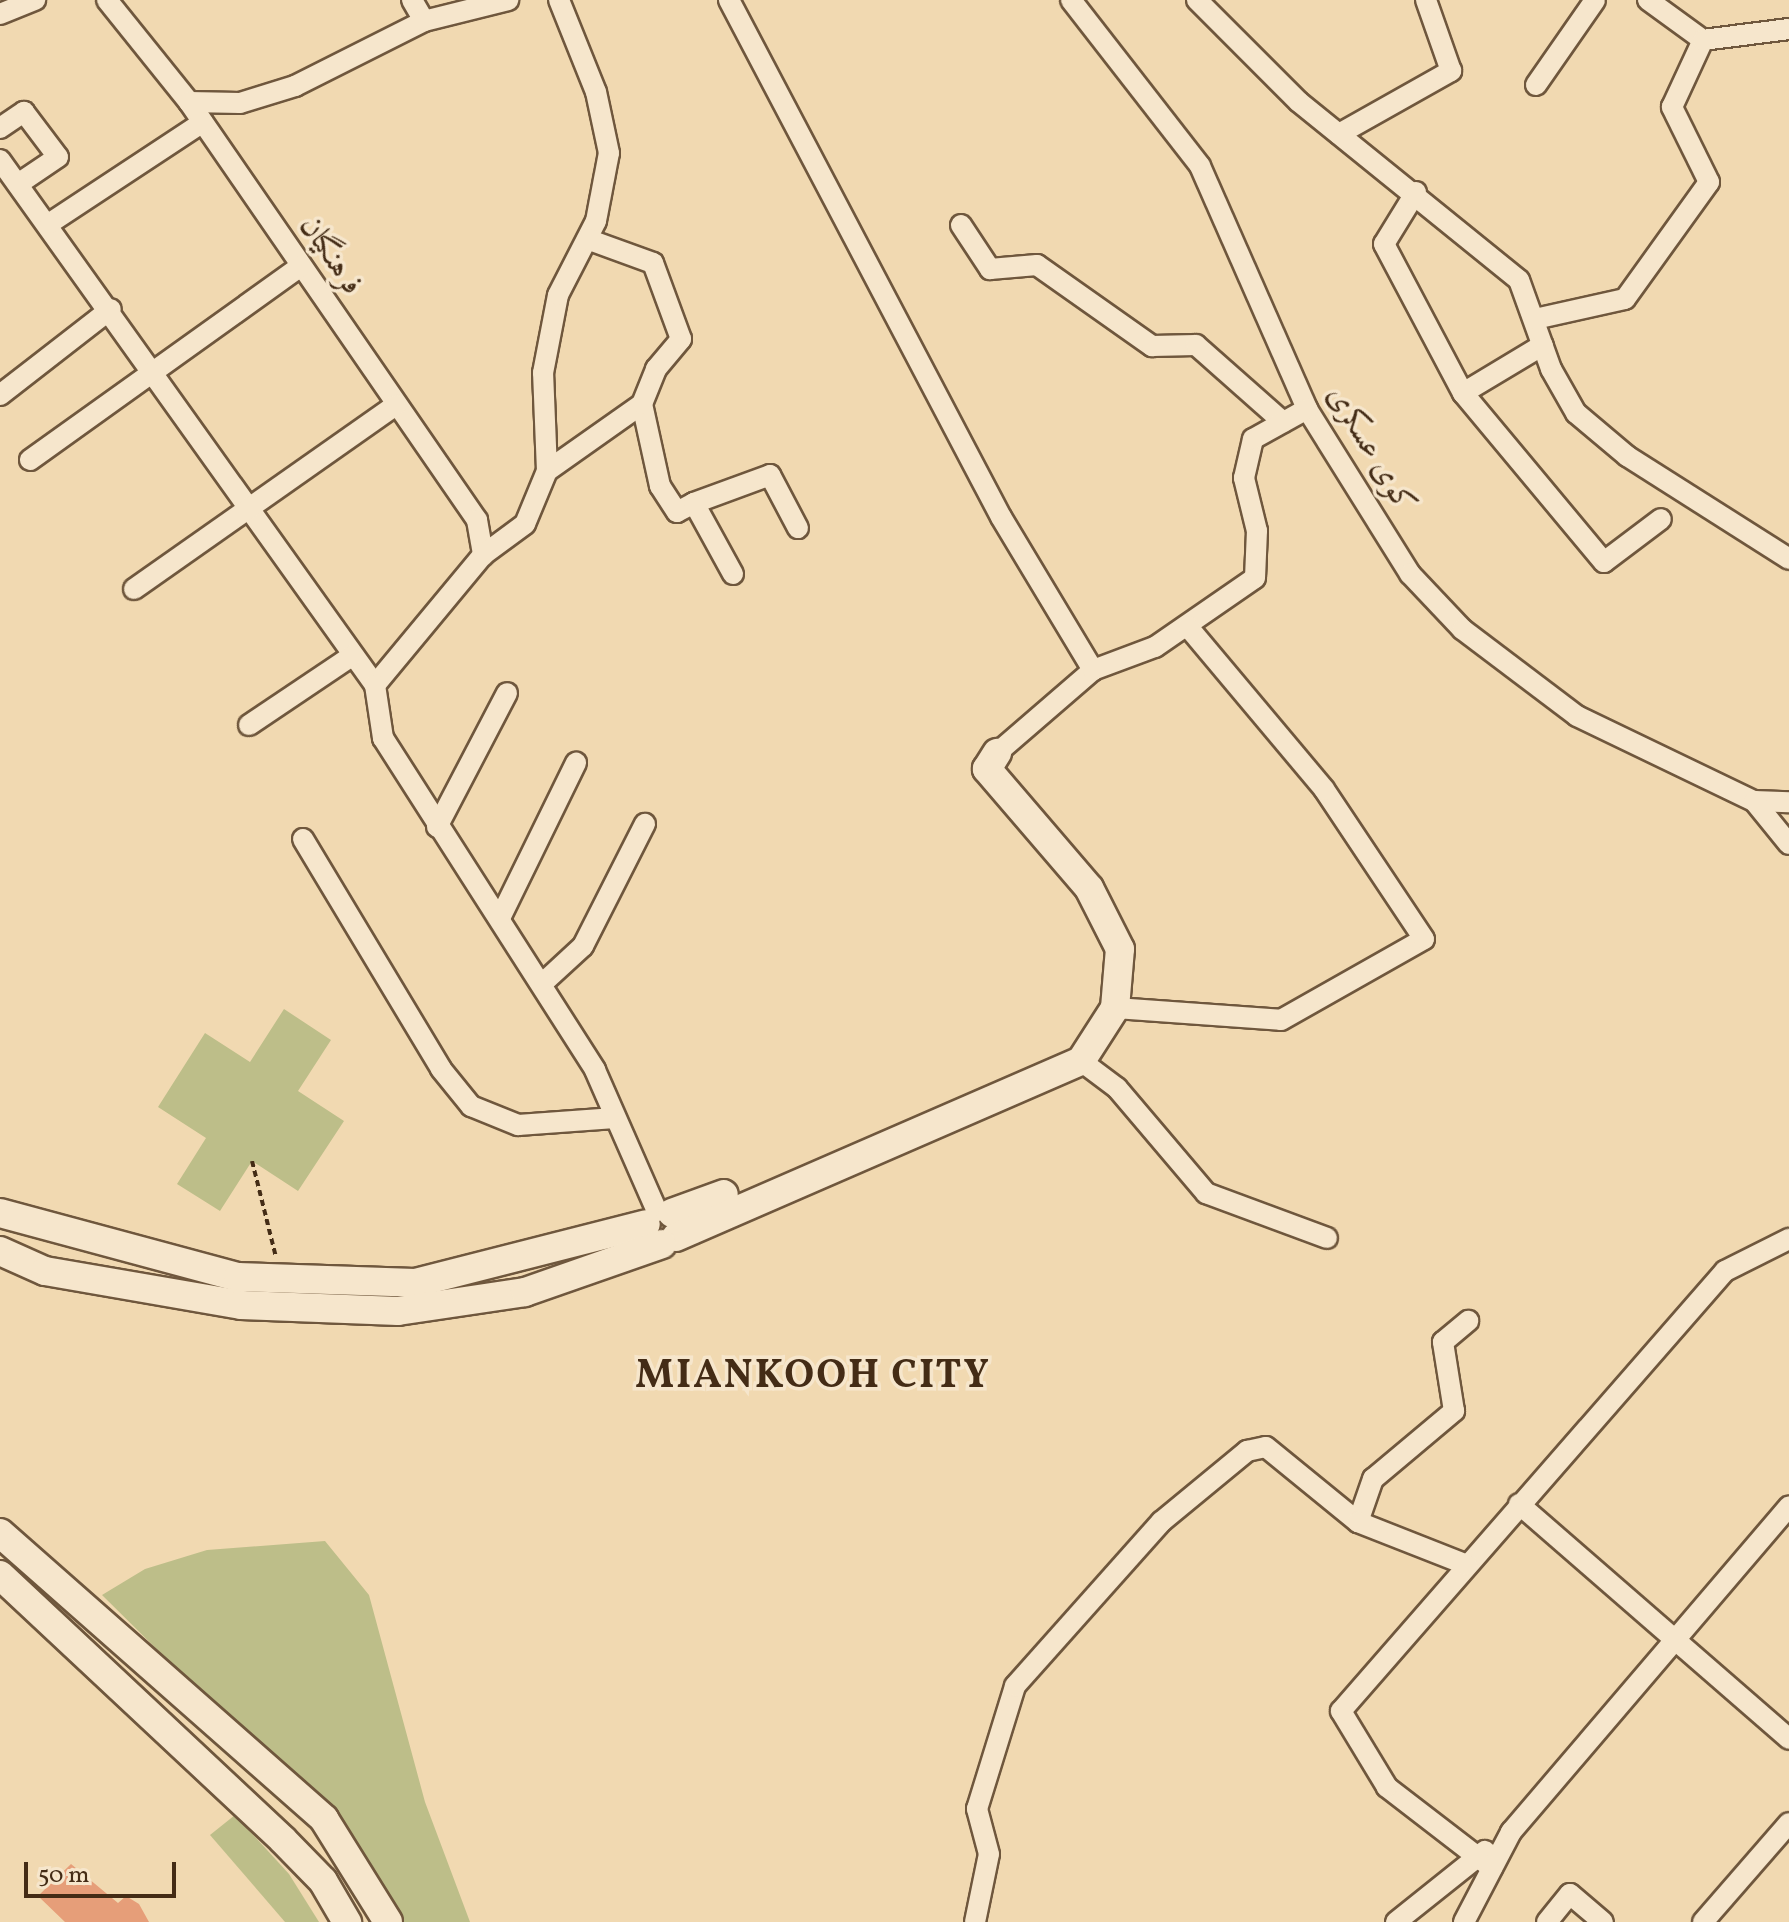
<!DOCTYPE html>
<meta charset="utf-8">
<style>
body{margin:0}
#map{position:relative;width:1789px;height:1922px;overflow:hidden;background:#f1d9b1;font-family:Vollkorn,Amiri,serif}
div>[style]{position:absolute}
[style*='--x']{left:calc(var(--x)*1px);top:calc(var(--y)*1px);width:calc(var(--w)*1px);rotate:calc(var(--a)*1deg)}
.green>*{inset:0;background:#bdbe89}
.building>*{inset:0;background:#e69e79}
.path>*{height:4px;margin-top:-2px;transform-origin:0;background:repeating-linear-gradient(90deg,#442c16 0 6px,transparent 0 10px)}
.roads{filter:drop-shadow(2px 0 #6f573d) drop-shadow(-2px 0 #6f573d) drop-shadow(0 2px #6f573d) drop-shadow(0 -2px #6f573d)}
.minor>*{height:20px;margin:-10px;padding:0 10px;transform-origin:10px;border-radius:10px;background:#f6e6cc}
.secondary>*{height:28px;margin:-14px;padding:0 14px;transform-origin:14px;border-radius:14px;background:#f6e6cc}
span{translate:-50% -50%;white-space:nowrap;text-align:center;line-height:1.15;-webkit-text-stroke:7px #f6e6cc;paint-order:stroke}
.street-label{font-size:32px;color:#442c16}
.district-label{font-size:40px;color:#442c16;font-weight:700;letter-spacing:2px}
.scale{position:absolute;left:24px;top:1862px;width:152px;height:36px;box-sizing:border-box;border:4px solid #442c16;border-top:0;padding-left:10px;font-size:24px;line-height:28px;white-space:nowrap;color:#442c16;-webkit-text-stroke:6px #f6e6cc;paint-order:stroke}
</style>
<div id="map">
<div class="green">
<i style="clip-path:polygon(284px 1009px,331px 1040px,298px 1091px,344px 1121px,298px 1191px,252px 1161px,220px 1211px,177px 1184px,206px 1138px,158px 1107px,205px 1033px,250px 1062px)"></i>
<i style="clip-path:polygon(325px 1541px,369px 1595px,425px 1802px,470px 1922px,395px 1922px,318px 1809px,102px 1595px,145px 1569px,207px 1550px)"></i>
<i style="clip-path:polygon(235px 1815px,289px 1874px,319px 1922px,285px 1922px,210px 1835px)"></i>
</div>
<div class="building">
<i style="clip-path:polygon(71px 1864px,118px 1903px,126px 1896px,139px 1904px,149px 1922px,65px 1922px,38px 1896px)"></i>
</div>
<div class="path">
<i style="--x:252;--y:1161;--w:99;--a:76"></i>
</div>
<div class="roads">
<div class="minor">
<i style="--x:107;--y:0;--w:131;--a:51.2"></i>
<i style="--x:189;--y:102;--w:508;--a:55.43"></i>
<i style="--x:477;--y:520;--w:36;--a:80"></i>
<i style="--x:412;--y:0;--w:24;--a:60"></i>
<i style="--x:729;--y:0;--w:584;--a:62.25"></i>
<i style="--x:1001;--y:517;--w:179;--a:59"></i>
<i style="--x:1071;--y:0;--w:210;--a:52.1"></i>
<i style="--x:1200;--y:166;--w:266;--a:66.2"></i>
<i style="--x:1307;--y:409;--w:195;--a:58"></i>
<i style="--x:1410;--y:574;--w:76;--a:46.6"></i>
<i style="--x:1462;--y:629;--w:144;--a:37.1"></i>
<i style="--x:1577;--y:716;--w:196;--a:25.7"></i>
<i style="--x:1754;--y:801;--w:35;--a:2"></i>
<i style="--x:1197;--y:0;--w:144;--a:45"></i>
<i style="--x:1299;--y:102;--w:283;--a:39"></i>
<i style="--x:1519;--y:280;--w:95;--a:70.2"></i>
<i style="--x:1551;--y:369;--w:51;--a:60.4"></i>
<i style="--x:1576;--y:413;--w:67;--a:40.1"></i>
<i style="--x:1627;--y:456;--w:192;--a:32.4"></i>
<i style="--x:1648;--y:0;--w:68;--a:36"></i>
<i style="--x:0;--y:14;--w:38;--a:-22"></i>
<i style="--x:1536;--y:85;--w:103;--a:-55.2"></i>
<i style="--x:189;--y:102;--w:51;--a:1.1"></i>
<i style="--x:240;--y:103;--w:58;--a:-17.2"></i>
<i style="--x:295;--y:86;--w:144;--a:-26.7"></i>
<i style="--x:424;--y:21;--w:87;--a:-14"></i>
<i style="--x:0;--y:128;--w:29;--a:-34"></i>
<i style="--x:24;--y:112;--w:56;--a:52.9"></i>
<i style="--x:58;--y:157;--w:48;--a:146"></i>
<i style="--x:1339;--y:134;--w:129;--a:-29.4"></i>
<i style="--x:1451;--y:71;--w:75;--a:-109.4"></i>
<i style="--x:0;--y:160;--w:645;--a:54.46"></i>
<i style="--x:375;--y:685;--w:169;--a:-50.3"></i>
<i style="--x:483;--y:555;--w:52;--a:-36.4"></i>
<i style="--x:525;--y:524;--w:57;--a:-67.5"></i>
<i style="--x:547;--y:471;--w:98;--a:-92.3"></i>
<i style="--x:543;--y:373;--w:79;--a:-79.1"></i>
<i style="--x:558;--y:295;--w:83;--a:-62.8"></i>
<i style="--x:596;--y:221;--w:69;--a:-79.2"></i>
<i style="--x:609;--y:153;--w:62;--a:-102"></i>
<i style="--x:596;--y:92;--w:99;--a:-111.9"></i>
<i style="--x:1416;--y:192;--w:61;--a:121.6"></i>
<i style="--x:1384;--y:244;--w:169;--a:62.1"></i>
<i style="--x:1463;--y:393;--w:220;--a:50.2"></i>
<i style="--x:1604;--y:562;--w:71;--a:-37"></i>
<i style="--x:50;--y:223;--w:183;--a:-33.4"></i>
<i style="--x:961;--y:225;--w:53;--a:56.6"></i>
<i style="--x:990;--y:269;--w:47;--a:-4.9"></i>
<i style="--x:1037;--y:265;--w:141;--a:35.2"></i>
<i style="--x:1152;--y:346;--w:44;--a:-1.3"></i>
<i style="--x:1196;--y:345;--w:116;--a:41.5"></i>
<i style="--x:1535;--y:319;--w:92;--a:-12.5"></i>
<i style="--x:1625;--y:299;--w:144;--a:-54.3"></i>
<i style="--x:1709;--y:182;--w:84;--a:-116.3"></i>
<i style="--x:1672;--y:107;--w:74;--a:-65.2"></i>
<i style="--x:1703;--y:40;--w:87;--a:-7.3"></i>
<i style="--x:1463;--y:393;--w:93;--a:-31"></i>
<i style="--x:0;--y:395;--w:140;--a:-37.8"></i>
<i style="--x:642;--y:404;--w:84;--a:77.6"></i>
<i style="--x:660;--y:486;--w:31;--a:57"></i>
<i style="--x:677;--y:512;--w:19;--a:-28"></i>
<i style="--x:694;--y:503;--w:81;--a:61.2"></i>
<i style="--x:30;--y:460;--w:333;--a:-35.6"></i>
<i style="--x:547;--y:471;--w:116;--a:-35.2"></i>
<i style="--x:642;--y:404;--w:38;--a:-68"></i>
<i style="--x:656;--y:369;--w:39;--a:-50"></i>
<i style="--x:681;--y:339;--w:81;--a:-110.2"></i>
<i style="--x:653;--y:263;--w:70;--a:-160"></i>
<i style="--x:694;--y:503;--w:81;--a:-20.2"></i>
<i style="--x:770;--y:475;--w:60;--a:62.2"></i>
<i style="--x:134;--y:589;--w:320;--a:-35.1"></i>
<i style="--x:375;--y:685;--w:54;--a:81.4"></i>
<i style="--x:383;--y:738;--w:394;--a:57.4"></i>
<i style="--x:595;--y:1070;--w:154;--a:66.3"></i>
<i style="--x:249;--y:725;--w:125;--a:-33.9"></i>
<i style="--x:997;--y:753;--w:127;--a:-40.8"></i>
<i style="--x:1093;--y:670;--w:66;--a:-20.4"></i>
<i style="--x:1155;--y:647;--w:121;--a:-34.6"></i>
<i style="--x:1255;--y:578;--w:47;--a:-87.6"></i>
<i style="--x:1257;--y:531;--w:55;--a:-103.8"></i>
<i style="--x:1244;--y:478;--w:40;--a:-77"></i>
<i style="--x:1253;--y:439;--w:62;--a:-29.1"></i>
<i style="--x:1754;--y:801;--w:55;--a:50.9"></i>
<i style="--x:437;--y:827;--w:151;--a:-62.4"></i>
<i style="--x:303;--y:839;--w:268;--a:59"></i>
<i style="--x:441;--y:1069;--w:48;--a:51"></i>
<i style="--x:471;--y:1106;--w:51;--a:22"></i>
<i style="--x:518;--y:1125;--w:97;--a:-4.1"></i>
<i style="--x:500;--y:918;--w:173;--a:-63.9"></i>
<i style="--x:544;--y:982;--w:53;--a:-42.7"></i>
<i style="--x:583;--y:946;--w:137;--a:-63.1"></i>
<i style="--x:1115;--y:1008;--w:166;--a:4.1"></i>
<i style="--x:1281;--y:1020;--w:164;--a:-29.5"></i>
<i style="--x:1424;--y:939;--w:180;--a:-123.7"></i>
<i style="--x:1324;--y:789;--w:212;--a:-130"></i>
<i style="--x:1081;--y:1061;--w:45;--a:36.9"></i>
<i style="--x:1117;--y:1088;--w:138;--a:49.7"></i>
<i style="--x:1206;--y:1193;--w:129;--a:20.4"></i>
<i style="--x:1519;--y:1504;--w:358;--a:41"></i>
<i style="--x:1358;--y:1522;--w:46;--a:-70.8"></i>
<i style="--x:1373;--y:1479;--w:106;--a:-40"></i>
<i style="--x:1454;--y:1411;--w:70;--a:-99.1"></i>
<i style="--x:1443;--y:1342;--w:33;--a:-40"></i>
<i style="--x:1492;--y:1868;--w:133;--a:-142.4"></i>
<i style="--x:1387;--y:1787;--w:89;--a:-121.2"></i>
<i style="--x:1341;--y:1711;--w:584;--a:-48.89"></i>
<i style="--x:1725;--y:1271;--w:72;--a:-26.6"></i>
<i style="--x:975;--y:1922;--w:69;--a:-78.4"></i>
<i style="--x:989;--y:1854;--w:47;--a:-104.9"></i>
<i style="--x:977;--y:1809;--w:129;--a:-72.8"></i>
<i style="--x:1015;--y:1686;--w:220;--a:-48.3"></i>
<i style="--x:1161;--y:1522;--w:112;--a:-39.5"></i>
<i style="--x:1247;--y:1451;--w:19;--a:-12"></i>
<i style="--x:1266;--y:1447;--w:119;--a:39.2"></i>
<i style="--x:1358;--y:1522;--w:117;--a:21.5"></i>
<i style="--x:1396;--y:1922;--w:114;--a:-38.6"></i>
<i style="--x:1464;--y:1922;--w:102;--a:-62.4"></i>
<i style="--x:1511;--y:1832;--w:428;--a:-49.5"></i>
<i style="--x:1547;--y:1922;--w:36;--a:-51"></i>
<i style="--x:1570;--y:1894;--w:43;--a:40.3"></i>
<i style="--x:1703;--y:1922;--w:131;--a:-49"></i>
</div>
<div class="secondary">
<i style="--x:0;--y:1213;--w:246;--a:15.1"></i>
<i style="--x:238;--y:1277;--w:177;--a:1.9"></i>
<i style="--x:415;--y:1283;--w:238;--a:-14.3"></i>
<i style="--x:672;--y:1213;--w:55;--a:-20.1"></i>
<i style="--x:676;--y:1237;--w:442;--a:-23.5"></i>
<i style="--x:1081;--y:1061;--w:63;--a:-57.3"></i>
<i style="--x:1115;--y:1008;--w:59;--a:-85.2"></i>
<i style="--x:1120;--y:949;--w:68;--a:-116.9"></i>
<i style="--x:1089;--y:888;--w:157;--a:-130.6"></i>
<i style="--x:987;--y:769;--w:19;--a:-58"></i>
<i style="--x:0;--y:1251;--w:49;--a:24"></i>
<i style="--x:45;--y:1271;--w:199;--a:9.8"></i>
<i style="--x:241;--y:1305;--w:157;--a:2.2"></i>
<i style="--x:398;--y:1311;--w:128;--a:-8.5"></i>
<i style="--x:525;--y:1292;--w:145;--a:-19.3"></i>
<i style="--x:0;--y:1533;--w:432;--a:41.4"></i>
<i style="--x:324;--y:1819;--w:121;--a:58.1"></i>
<i style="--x:0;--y:1575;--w:388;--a:43.1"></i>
<i style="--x:283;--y:1840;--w:57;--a:45.7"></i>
<i style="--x:323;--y:1881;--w:48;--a:59.7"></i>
</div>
</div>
<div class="street-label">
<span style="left:330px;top:256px;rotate:56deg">فرهنگیان</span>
<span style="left:1370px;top:450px;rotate:59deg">کوی عسکری</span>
</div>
<div class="district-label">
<span style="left:813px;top:1377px">MIANKOOH CITY</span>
</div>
<div class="scale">50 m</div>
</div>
